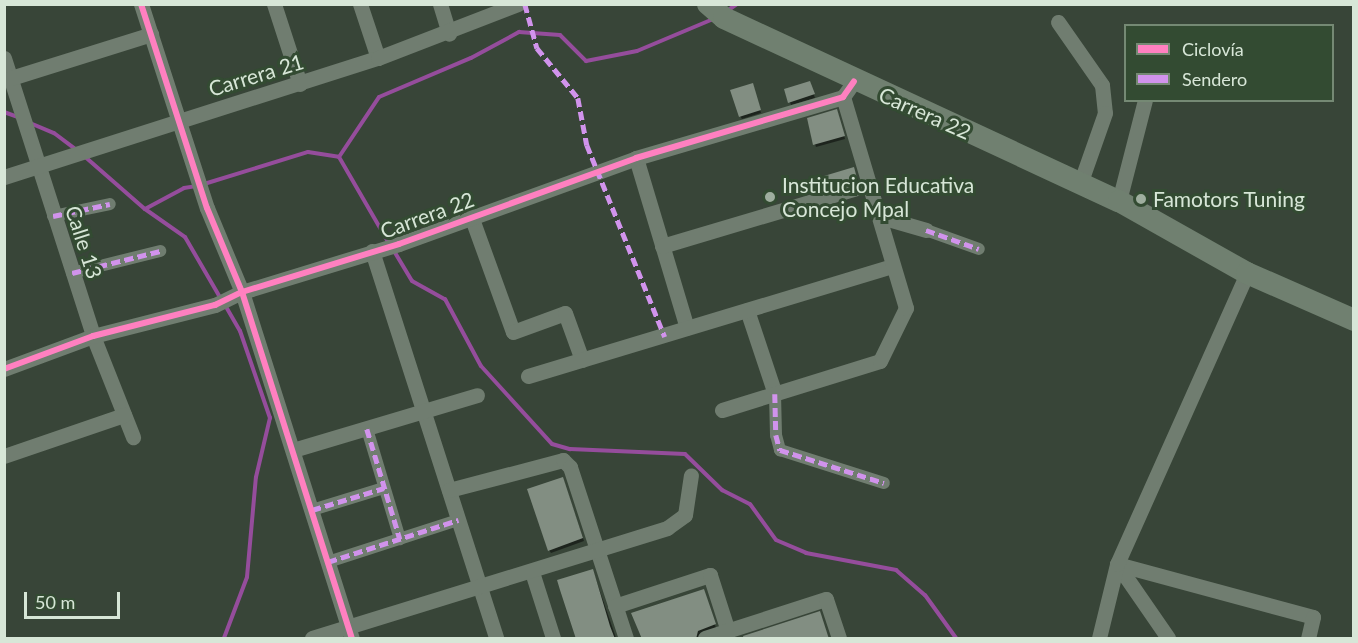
<!DOCTYPE html>
<meta charset="utf-8">
<style>
body{margin:0}
#map{position:relative;width:1358px;height:643px;overflow:hidden;background:#384538;font-family:Lato,sans-serif}
div>[style]{position:absolute}
[style*='--x']{left:calc(var(--x)*1px);top:calc(var(--y)*1px);width:calc(var(--w)*1px);rotate:calc(var(--a)*1deg)}
.shadow>*{inset:0;background:#0007}
.stream>*{height:4px;margin:-2px;padding:0 2px;transform-origin:2px;border-radius:2px;background:#954d9c}
.building>*{inset:0;background:#828e82}
.pedestrian>*{height:12px;margin:-6px;padding:0 6px;transform-origin:6px;border-radius:6px;background:#707d70}
.minor>*{height:15px;margin:-7.5px;padding:0 7.5px;transform-origin:7.5px;border-radius:7.5px;background:#707d70}
.secondary>*{height:22px;margin:-11px;padding:0 11px;transform-origin:11px;border-radius:11px;background:#708070}
.quiet>*{height:4.5px;margin-top:-2.25px;transform-origin:0;background:repeating-linear-gradient(90deg,#d193ec 0 9px,transparent 0 13.5px)}
.cycleway>*{height:6px;margin:-3px;padding:0 3px;transform-origin:3px;border-radius:3px;background:#ff80c0}
.dots>*{width:16px;height:16px;translate:-50% -50%;box-sizing:border-box;border:3px solid #334b32;border-radius:50%}
span{translate:-50% -50%;white-space:nowrap;text-align:center;line-height:1.15;-webkit-text-stroke:6px #334b32;paint-order:stroke}
.street-label{font-size:21px;color:#d7e6d7}
.poi-label{font-size:21px;color:#d7e6d7}
.left{translate:0 -50%;text-align:left}
.frame{position:absolute;inset:0;border:6px solid #d7e6d7;pointer-events:none}
.legend{position:absolute;left:1124px;top:24px;width:210px;height:78px;box-sizing:border-box;background:#334b32;border:2px solid #758974;margin:0;padding:8px 10px;list-style:none;font-size:18px;color:#d7e6d7}
.legend li{display:flex;align-items:center;gap:12px;height:30px}
.legend b{width:30px;border:2px solid #758974}
.scale{position:absolute;left:24px;top:592px;width:96px;height:27px;box-sizing:border-box;border:3px solid #d7e6d7;border-top:0;padding-left:8px;font-size:18px;line-height:21px;white-space:nowrap;color:#d7e6d7;-webkit-text-stroke:4px #334b32;paint-order:stroke}
</style>
<div id="map">
<div class="shadow">
<i style="clip-path:polygon(811px 86px,815px 98px,791px 105px,790px 102px)"></i>
<i style="clip-path:polygon(754px 88px,761px 113px,742px 119px,740px 116px)"></i>
<i style="clip-path:polygon(838px 114px,845px 139px,816px 147px,815px 144px)"></i>
<i style="clip-path:polygon(855px 172px,858px 181px,831px 189px,829px 186px)"></i>
<i style="clip-path:polygon(564px 482px,584px 541px,551px 553px,549px 550px)"></i>
<i style="clip-path:polygon(594px 574px,616px 638px,580px 638px)"></i>
<i style="clip-path:polygon(705px 594px,716px 628px,699px 638px,643px 638px)"></i>
</div>
<div class="stream">
<i style="--x:727;--y:11;--w:12;--a:-35"></i>
<i style="--x:4;--y:112;--w:15;--a:20"></i>
<i style="--x:30;--y:123;--w:26;--a:23"></i>
<i style="--x:54;--y:133;--w:26;--a:37"></i>
<i style="--x:83;--y:155;--w:82;--a:41.1"></i>
<i style="--x:145;--y:209;--w:49;--a:35"></i>
<i style="--x:185;--y:237;--w:72;--a:59.9"></i>
<i style="--x:339;--y:157;--w:98;--a:60"></i>
<i style="--x:339;--y:157;--w:72;--a:-56.3"></i>
<i style="--x:379;--y:97;--w:100;--a:-23"></i>
<i style="--x:471;--y:58;--w:55;--a:-28.4"></i>
<i style="--x:519;--y:32;--w:41;--a:4.2"></i>
<i style="--x:560;--y:35;--w:37;--a:45"></i>
<i style="--x:586;--y:61;--w:52;--a:-11.1"></i>
<i style="--x:637;--y:51;--w:82;--a:-22.8"></i>
<i style="--x:204;--y:184;--w:109;--a:-17.1"></i>
<i style="--x:308;--y:152;--w:31;--a:9"></i>
<i style="--x:145;--y:209;--w:44;--a:-28.3"></i>
<i style="--x:184;--y:188;--w:12;--a:-9"></i>
<i style="--x:394;--y:251;--w:35;--a:59"></i>
<i style="--x:412;--y:281;--w:38;--a:29"></i>
<i style="--x:445;--y:299;--w:76;--a:61.8"></i>
<i style="--x:481;--y:366;--w:105;--a:47.7"></i>
<i style="--x:552;--y:444;--w:19;--a:16"></i>
<i style="--x:570;--y:449;--w:115;--a:2.5"></i>
<i style="--x:685;--y:454;--w:52;--a:44.2"></i>
<i style="--x:722;--y:490;--w:31;--a:27"></i>
<i style="--x:750;--y:504;--w:44;--a:54.2"></i>
<i style="--x:776;--y:540;--w:33;--a:23"></i>
<i style="--x:806;--y:553;--w:92;--a:10.7"></i>
<i style="--x:896;--y:570;--w:38;--a:41"></i>
<i style="--x:925;--y:595;--w:53;--a:54.2"></i>
<i style="--x:224;--y:638;--w:65;--a:-69.3"></i>
<i style="--x:247;--y:577;--w:100;--a:-84.9"></i>
<i style="--x:256;--y:477;--w:61;--a:-76.7"></i>
<i style="--x:270;--y:418;--w:92;--a:-109"></i>
<i style="--x:240;--y:331;--w:30;--a:-120"></i>
</div>
<div class="building">
<i style="clip-path:polygon(810px 81px,815px 94px,788px 103px,784px 89px)"></i>
<i style="clip-path:polygon(753px 83px,761px 110px,739px 117px,730px 90px)"></i>
<i style="clip-path:polygon(837px 109px,845px 136px,813px 145px,807px 118px)"></i>
<i style="clip-path:polygon(854px 167px,857px 178px,827px 187px,824px 176px)"></i>
<i style="clip-path:polygon(563px 477px,583px 538px,548px 551px,527px 489px)"></i>
<i style="clip-path:polygon(593px 569px,610px 626px,615px 639px,576px 639px,560px 590px,557px 580px)"></i>
<i style="clip-path:polygon(704px 589px,716px 624px,698px 631px,696px 639px,642px 639px,631px 613px)"></i>
<i style="clip-path:polygon(820px 611px,829px 639px,744px 639px,743px 636px)"></i>
</div>
<div class="pedestrian">
<i style="--x:53;--y:216;--w:58;--a:-11.9"></i>
<i style="--x:926;--y:230;--w:56;--a:19.7"></i>
<i style="--x:72;--y:273;--w:91;--a:-14"></i>
<i style="--x:775;--y:394;--w:41;--a:88.6"></i>
<i style="--x:776;--y:435;--w:16;--a:75"></i>
<i style="--x:780;--y:450;--w:109;--a:17.6"></i>
<i style="--x:367;--y:429;--w:115;--a:73.3"></i>
<i style="--x:312;--y:510;--w:75;--a:-17"></i>
<i style="--x:328;--y:562;--w:137;--a:-17.9"></i>
</div>
<div class="minor">
<i style="--x:141;--y:4;--w:214;--a:72.1"></i>
<i style="--x:207;--y:208;--w:91;--a:67.4"></i>
<i style="--x:242;--y:292;--w:363;--a:72.4"></i>
<i style="--x:274;--y:4;--w:84;--a:72"></i>
<i style="--x:360;--y:4;--w:57;--a:71.6"></i>
<i style="--x:440;--y:4;--w:31;--a:73"></i>
<i style="--x:1058;--y:22;--w:77;--a:55.1"></i>
<i style="--x:1102;--y:85;--w:28;--a:84"></i>
<i style="--x:1105;--y:113;--w:75;--a:109.4"></i>
<i style="--x:4;--y:58;--w:292;--a:72.2"></i>
<i style="--x:93;--y:336;--w:109;--a:68.4"></i>
<i style="--x:11;--y:78;--w:147;--a:-17.4"></i>
<i style="--x:636;--y:158;--w:177;--a:73.3"></i>
<i style="--x:4;--y:177;--w:392;--a:-17.7"></i>
<i style="--x:378;--y:58;--w:150;--a:-21.1"></i>
<i style="--x:1119;--y:201;--w:104;--a:-75.6"></i>
<i style="--x:471;--y:216;--w:123;--a:70.1"></i>
<i style="--x:513;--y:332;--w:55;--a:-20.1"></i>
<i style="--x:565;--y:313;--w:50;--a:70.1"></i>
<i style="--x:881;--y:217;--w:47;--a:16.1"></i>
<i style="--x:662;--y:246;--w:217;--a:-16.6"></i>
<i style="--x:372;--y:251;--w:406;--a:72.2"></i>
<i style="--x:747;--y:310;--w:89;--a:71.6"></i>
<i style="--x:4;--y:369;--w:95;--a:-20.3"></i>
<i style="--x:93;--y:336;--w:126;--a:-14.3"></i>
<i style="--x:215;--y:305;--w:30;--a:-26"></i>
<i style="--x:242;--y:292;--w:164;--a:-17"></i>
<i style="--x:399;--y:244;--w:252;--a:-19.9"></i>
<i style="--x:636;--y:158;--w:216;--a:-16.4"></i>
<i style="--x:843;--y:97;--w:19;--a:-55"></i>
<i style="--x:528;--y:376;--w:380;--a:-16.8"></i>
<i style="--x:722;--y:410;--w:165;--a:-17.2"></i>
<i style="--x:880;--y:361;--w:59;--a:-63.9"></i>
<i style="--x:906;--y:308;--w:220;--a:-106.6"></i>
<i style="--x:293;--y:450;--w:192;--a:-16.6"></i>
<i style="--x:4;--y:456;--w:127;--a:-18.9"></i>
<i style="--x:449;--y:490;--w:118;--a:-14.7"></i>
<i style="--x:563;--y:460;--w:10;--a:45"></i>
<i style="--x:570;--y:467;--w:180;--a:71.9"></i>
<i style="--x:1117;--y:564;--w:203;--a:15.1"></i>
<i style="--x:1313;--y:617;--w:22;--a:103"></i>
<i style="--x:1117;--y:564;--w:90;--a:55.4"></i>
<i style="--x:532;--y:572;--w:69;--a:72.3"></i>
<i style="--x:615;--y:606;--w:100;--a:-18.1"></i>
<i style="--x:710;--y:575;--w:59;--a:72.2"></i>
<i style="--x:312;--y:638;--w:372;--a:-17.2"></i>
<i style="--x:667;--y:528;--w:22;--a:-36"></i>
<i style="--x:685;--y:515;--w:40;--a:-81.5"></i>
<i style="--x:705;--y:638;--w:127;--a:-17.9"></i>
<i style="--x:826;--y:599;--w:41;--a:71.6"></i>
<i style="--x:1099;--y:638;--w:76;--a:-76.3"></i>
<i style="--x:1117;--y:564;--w:319;--a:-65.9"></i>
</div>
<div class="secondary">
<i style="--x:708;--y:4;--w:21;--a:41"></i>
<i style="--x:724;--y:18;--w:435;--a:24.9"></i>
<i style="--x:1119;--y:201;--w:147;--a:29.4"></i>
<i style="--x:1247;--y:273;--w:117;--a:23.7"></i>
</div>
<div class="quiet">
<i style="--x:525;--y:4;--w:46;--a:74.7"></i>
<i style="--x:537;--y:48;--w:65;--a:50.6"></i>
<i style="--x:578;--y:98;--w:48;--a:79.2"></i>
<i style="--x:587;--y:145;--w:207;--a:67.9"></i>
<i style="--x:53;--y:216;--w:58;--a:-11.9"></i>
<i style="--x:926;--y:230;--w:56;--a:19.7"></i>
<i style="--x:72;--y:273;--w:91;--a:-14"></i>
<i style="--x:775;--y:394;--w:41;--a:88.6"></i>
<i style="--x:776;--y:435;--w:16;--a:75"></i>
<i style="--x:780;--y:450;--w:109;--a:17.6"></i>
<i style="--x:367;--y:429;--w:115;--a:73.3"></i>
<i style="--x:312;--y:510;--w:75;--a:-17"></i>
<i style="--x:328;--y:562;--w:137;--a:-17.9"></i>
</div>
<div class="cycleway">
<i style="--x:141;--y:4;--w:214;--a:72.1"></i>
<i style="--x:207;--y:208;--w:91;--a:67.4"></i>
<i style="--x:242;--y:292;--w:363;--a:72.4"></i>
<i style="--x:4;--y:369;--w:95;--a:-20.3"></i>
<i style="--x:93;--y:336;--w:126;--a:-14.3"></i>
<i style="--x:215;--y:305;--w:30;--a:-26"></i>
<i style="--x:242;--y:292;--w:164;--a:-17"></i>
<i style="--x:399;--y:244;--w:252;--a:-19.9"></i>
<i style="--x:636;--y:158;--w:216;--a:-16.4"></i>
<i style="--x:843;--y:97;--w:19;--a:-55"></i>
</div>
<div class="dots">
<i style="left:770px;top:197px;background:#9fae9f"></i>
<i style="left:1141px;top:199px;background:#9fae9f"></i>
</div>
<div class="street-label">
<span style="left:256px;top:75px;rotate:-17deg">Carrera 21</span>
<span style="left:925px;top:113px;rotate:24deg">Carrera 22</span>
<span style="left:427px;top:215px;rotate:-20deg">Carrera 22</span>
<span style="left:84px;top:242px;rotate:72deg">Calle 13</span>
</div>
<div class="poi-label">
<span class="left" style="left:782px;top:197px">Institucion Educativa<br>Concejo Mpal</span>
<span class="left" style="left:1153px;top:199px">Famotors Tuning</span>
</div>
<div class="frame"></div>
<ul class="legend">
<li><b style="height:8px;background:#ff80c0"></b>Ciclovía</li>
<li><b style="height:8px;background:#d193ec"></b>Sendero</li>
</ul>
<div class="scale">50 m</div>
</div>
